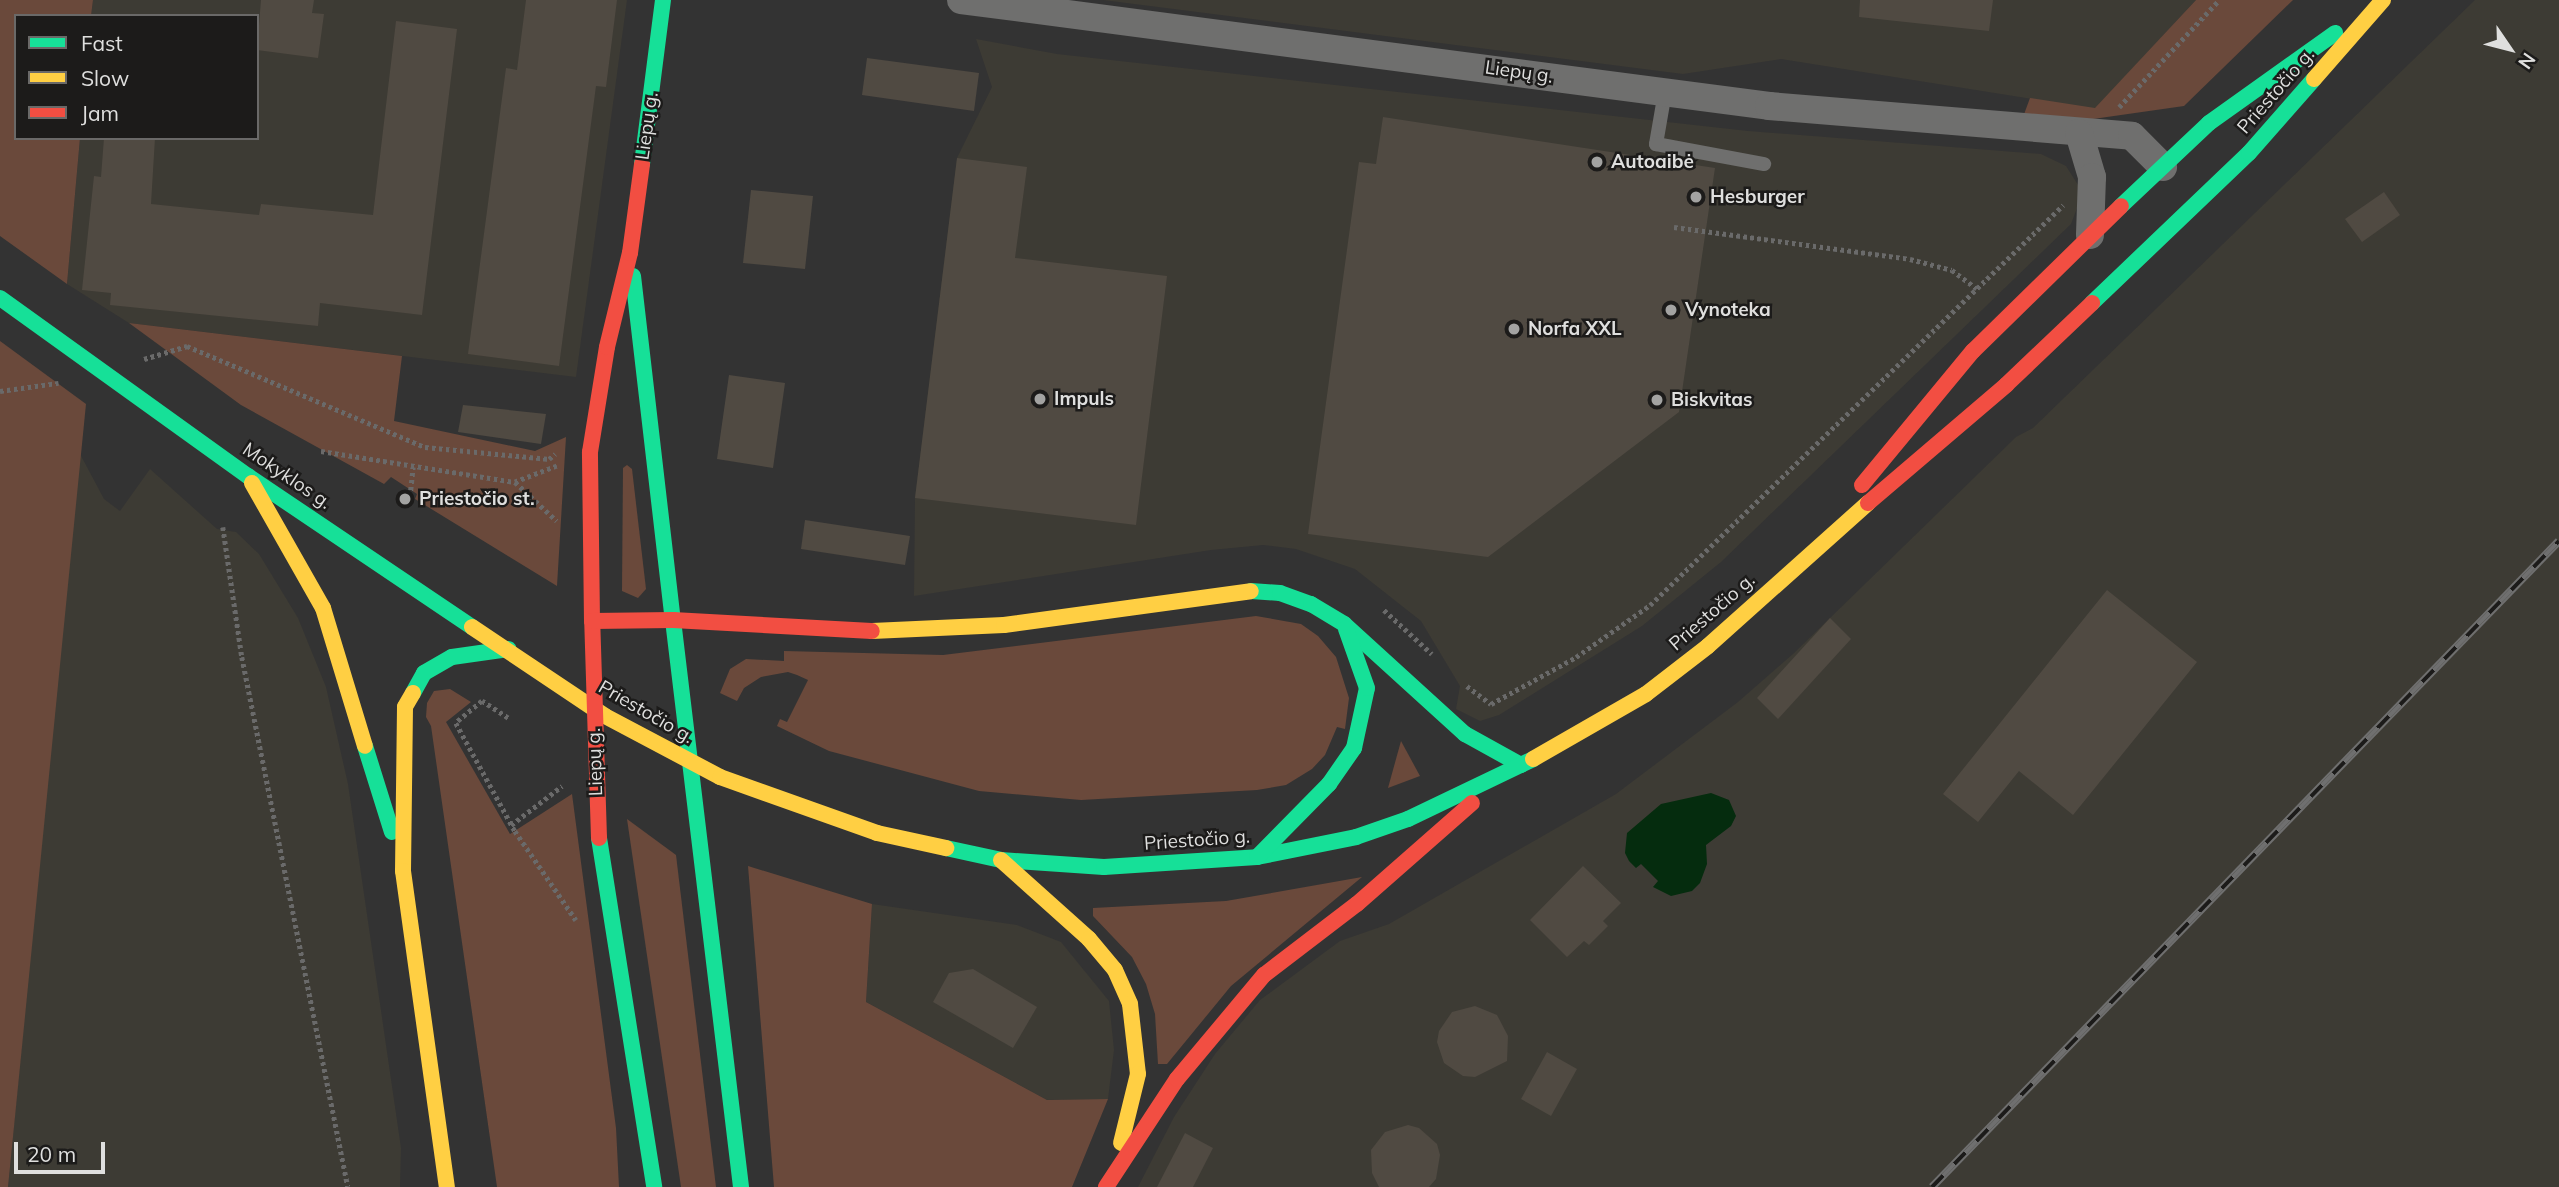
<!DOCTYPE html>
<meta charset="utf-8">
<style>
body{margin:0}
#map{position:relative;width:2559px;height:1187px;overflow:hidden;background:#333;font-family:Mulish,sans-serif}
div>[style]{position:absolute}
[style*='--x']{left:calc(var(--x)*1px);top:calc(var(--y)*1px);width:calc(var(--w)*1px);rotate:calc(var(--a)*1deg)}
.built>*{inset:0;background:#3d3b34}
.green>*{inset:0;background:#6a493b}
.water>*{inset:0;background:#052c0e}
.building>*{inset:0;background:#504a42}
.path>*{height:4.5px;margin-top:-2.25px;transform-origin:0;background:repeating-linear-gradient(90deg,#6a6a6a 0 3.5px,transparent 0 7px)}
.lane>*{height:14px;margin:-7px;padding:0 7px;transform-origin:7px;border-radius:7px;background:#6f6f6e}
.street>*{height:28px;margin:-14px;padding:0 14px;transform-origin:14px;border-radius:14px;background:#6f6f6e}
.fast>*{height:16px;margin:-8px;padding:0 8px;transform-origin:8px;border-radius:8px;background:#16e098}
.slow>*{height:16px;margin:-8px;padding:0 8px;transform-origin:8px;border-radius:8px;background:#ffcf43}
.jam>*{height:16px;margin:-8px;padding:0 8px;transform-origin:8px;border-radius:8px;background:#f24e42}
.rail>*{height:8px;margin-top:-4px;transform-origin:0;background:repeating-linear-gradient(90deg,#1c1b1a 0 16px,#6f6f6f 0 32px);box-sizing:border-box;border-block:2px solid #6f6f6f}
.dots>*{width:19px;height:19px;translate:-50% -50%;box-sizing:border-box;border:4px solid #1c1b1a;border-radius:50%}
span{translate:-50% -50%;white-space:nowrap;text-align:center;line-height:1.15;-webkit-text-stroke:5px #1c1b1a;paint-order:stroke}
.street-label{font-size:19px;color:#dfdfde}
.poi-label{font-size:19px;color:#dfdfde;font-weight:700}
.left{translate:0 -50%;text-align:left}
.legend{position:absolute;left:14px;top:14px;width:245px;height:126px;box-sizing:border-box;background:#1c1b1a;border:2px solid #6a6968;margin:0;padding:9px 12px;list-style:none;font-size:21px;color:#dfdfde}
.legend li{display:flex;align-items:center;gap:14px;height:35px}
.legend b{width:35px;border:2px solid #6a6968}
.north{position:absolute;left:2475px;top:14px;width:70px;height:70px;-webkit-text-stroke:5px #1c1b1a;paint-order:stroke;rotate:125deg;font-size:19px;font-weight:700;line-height:28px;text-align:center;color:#dfdfde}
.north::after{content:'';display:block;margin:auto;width:24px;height:32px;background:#dfdfde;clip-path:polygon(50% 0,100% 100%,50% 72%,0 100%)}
.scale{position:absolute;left:14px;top:1142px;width:91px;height:32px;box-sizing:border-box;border:4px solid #dfdfde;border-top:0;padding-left:9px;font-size:21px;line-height:24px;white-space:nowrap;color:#dfdfde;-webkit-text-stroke:5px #1c1b1a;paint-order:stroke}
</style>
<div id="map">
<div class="built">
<i style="clip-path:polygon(93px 0,627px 0,576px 377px,129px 323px,67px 284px,80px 138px,257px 138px,257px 16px,91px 16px)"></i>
<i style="clip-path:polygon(1103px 0,2196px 0,2095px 109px,1781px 59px,1683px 74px)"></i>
<i style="clip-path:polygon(2475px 0,2559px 0,2559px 1187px,1138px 1187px,1174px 1117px,1215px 1054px,1260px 1000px,1340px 941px,1389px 924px,1616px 794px,1738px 702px,1793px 654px,2016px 437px,2033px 428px)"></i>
<i style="clip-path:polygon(976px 39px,1057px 54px,1748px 131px,2041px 154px,2066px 166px,2080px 188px,2079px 203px,2071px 224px,1721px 562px,1642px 626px,1499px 715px,1480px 721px,1456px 709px,1460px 686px,1421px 621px,1355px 569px,1296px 549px,1263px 545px,1211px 550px,914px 596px,915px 498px,957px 158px,992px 87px)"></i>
<i style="clip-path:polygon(79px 452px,104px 499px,120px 511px,150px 469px,217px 529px,236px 532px,259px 554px,298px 618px,326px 687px,348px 784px,401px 1148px,400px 1187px,8px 1187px)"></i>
<i style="clip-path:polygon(872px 904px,1017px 925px,1061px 942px,1109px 1001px,1114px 1050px,1108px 1099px,1047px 1100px,866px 1002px)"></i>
</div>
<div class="green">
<i style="clip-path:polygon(0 0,93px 0,91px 16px,16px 16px,16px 138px,80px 138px,67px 284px,0 236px)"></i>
<i style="clip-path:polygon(2196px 0,2293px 0,2184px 106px,2079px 121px,2023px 117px,2030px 98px,2095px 108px)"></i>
<i style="clip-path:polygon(129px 323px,402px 356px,394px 421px,535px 451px,566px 437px,557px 586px,415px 499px,417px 494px,391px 477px,384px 484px,241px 405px)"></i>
<i style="clip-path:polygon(0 341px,86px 404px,8px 1187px,0 1187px)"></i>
<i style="clip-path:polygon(627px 465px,632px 469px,646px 589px,638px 598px,622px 591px,623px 468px)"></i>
<i style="clip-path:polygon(1256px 616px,1301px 624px,1318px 636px,1336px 657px,1349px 698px,1345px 729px,1337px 727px,1325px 755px,1312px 769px,1286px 785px,1257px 790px,1081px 800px,979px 791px,829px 751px,777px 726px,780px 719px,787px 722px,808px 680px,797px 675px,788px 672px,761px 677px,744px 688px,737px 701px,720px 693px,730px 669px,746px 659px,784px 661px,784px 651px,943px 655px)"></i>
<i style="clip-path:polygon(450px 689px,471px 702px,446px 722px,510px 834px,572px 794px,616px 1128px,619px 1187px,497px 1187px,431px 726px,426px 717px,427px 703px,434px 691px)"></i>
<i style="clip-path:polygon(1401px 741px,1420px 776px,1388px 788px)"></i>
<i style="clip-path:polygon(627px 819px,676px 855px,716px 1187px,681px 1187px)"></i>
<i style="clip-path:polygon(748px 866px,872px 904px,866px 1002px,1047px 1100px,1108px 1099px,1072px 1187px,774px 1187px)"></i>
<i style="clip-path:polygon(1362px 877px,1231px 986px,1167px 1064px,1158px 1064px,1155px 1014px,1146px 984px,1132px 957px,1093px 916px,1093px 908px,1226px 901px)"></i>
</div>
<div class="water">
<i style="clip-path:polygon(1711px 793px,1729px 800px,1736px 816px,1731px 826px,1706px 845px,1707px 864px,1700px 883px,1692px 891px,1671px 896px,1653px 887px,1658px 881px,1641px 864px,1636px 868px,1629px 861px,1625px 853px,1627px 833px,1661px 804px)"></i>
</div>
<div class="building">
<i style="clip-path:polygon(261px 0,314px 0,312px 13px,324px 14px,318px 58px,257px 50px)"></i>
<i style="clip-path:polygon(526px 0,617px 0,606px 87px,596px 86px,559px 366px,468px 354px,506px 68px,517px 70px)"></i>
<i style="clip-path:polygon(1860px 0,1993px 0,1989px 31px,1859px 17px)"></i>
<i style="clip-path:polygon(396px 21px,457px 29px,422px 315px,320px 303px,318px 326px,110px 305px,111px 293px,82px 290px,94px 176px,101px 177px,104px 138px,155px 138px,151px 204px,259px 215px,261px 204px,373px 215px)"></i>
<i style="clip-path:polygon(867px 58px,979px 73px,974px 111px,862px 95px)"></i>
<i style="clip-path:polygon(1383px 117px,1715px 168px,1679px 412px,1488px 557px,1308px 534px,1359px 162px,1376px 164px)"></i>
<i style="clip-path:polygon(957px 158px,1027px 167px,1015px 258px,1167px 276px,1136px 525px,915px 498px)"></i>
<i style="clip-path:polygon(751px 190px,813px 196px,805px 269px,743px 263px)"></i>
<i style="clip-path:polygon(2384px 192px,2400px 215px,2362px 242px,2345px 219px)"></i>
<i style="clip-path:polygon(729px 375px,785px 383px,773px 468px,717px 459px)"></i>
<i style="clip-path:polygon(463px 405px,546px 414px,541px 444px,458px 432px)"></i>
<i style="clip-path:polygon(805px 520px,910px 536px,905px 565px,801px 549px)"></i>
<i style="clip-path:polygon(2107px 590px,2197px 662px,2073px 815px,2019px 771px,1978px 822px,1943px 794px)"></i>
<i style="clip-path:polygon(1830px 618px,1851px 639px,1778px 719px,1757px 698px)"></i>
<i style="clip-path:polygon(1583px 866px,1621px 903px,1603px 921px,1608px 926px,1589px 945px,1584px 941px,1567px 957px,1530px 920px)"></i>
<i style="clip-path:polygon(973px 969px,1037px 1007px,1013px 1048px,933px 1002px,949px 973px)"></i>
<i style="clip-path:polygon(1475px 1006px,1497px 1015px,1508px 1036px,1507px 1061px,1475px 1077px,1463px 1076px,1444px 1063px,1437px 1042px,1439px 1031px,1452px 1012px)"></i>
<i style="clip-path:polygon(1547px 1052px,1577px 1069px,1551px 1116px,1521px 1099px)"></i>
<i style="clip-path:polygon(1408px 1125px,1419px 1128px,1437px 1144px,1440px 1155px,1436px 1179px,1429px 1187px,1379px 1187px,1372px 1173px,1371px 1150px,1385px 1132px)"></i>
<i style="clip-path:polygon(1185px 1133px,1213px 1148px,1193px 1187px,1157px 1187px)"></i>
</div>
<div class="path">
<i style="--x:2119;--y:107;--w:146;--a:-46.9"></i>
<i style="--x:1674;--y:227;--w:238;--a:7.7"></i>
<i style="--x:1910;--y:259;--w:43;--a:14.7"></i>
<i style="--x:1952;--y:270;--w:31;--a:37"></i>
<i style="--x:144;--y:359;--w:45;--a:-16.8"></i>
<i style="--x:187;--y:346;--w:259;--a:23"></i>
<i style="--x:425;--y:447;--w:125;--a:5.5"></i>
<i style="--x:549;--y:459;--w:8;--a:-40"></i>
<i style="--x:0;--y:391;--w:59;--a:-7.9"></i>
<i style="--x:321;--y:451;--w:196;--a:9.1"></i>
<i style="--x:557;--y:466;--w:45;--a:159.1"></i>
<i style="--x:515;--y:482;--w:57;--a:42.9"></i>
<i style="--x:409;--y:504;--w:37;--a:-84"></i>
<i style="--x:223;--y:527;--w:131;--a:81.7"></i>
<i style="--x:242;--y:657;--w:540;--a:78.69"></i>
<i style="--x:1384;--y:610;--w:65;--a:42.5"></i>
<i style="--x:1467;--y:686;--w:30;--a:37"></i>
<i style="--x:1491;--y:704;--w:97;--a:-28.9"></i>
<i style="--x:1576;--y:657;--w:90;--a:-35.1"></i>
<i style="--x:1650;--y:605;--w:575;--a:-44.08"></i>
<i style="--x:508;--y:718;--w:31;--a:-147"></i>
<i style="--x:482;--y:701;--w:34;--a:140"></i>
<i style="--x:456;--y:723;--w:123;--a:61.4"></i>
<i style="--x:515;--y:831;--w:108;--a:55.6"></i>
<i style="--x:511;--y:825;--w:64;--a:-37.4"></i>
</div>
<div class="lane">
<i style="--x:1665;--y:92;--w:53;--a:99.8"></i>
<i style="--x:1656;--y:144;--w:110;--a:10.5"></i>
</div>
<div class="street">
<i style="--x:961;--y:0;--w:815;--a:7.47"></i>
<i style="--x:1769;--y:106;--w:364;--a:4.7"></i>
<i style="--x:2132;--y:136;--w:44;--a:45"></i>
<i style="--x:2079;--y:133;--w:46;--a:73.5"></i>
<i style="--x:2092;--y:177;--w:58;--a:92"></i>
</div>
<div class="fast">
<i style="--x:642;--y:164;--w:165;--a:-82.7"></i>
<i style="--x:2121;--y:206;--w:121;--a:-43.3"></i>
<i style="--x:2209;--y:123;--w:155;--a:-35.5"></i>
<i style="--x:633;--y:276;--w:346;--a:83.4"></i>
<i style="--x:0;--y:298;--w:305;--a:35.7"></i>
<i style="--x:248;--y:476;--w:270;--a:34"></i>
<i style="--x:2092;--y:303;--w:217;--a:-43.7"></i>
<i style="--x:2249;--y:153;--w:98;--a:-48.7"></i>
<i style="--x:1251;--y:591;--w:29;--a:4"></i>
<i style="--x:1280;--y:593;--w:33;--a:20"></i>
<i style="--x:1311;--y:604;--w:39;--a:31"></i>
<i style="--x:1344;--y:624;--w:164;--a:42.3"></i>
<i style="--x:1465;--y:734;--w:64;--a:29"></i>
<i style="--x:673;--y:620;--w:571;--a:83.16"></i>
<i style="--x:413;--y:693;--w:23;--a:-61"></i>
<i style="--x:424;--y:673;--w:32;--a:-30"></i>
<i style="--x:452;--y:657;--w:57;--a:-8.1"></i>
<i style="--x:365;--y:746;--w:90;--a:72.6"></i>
<i style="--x:599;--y:838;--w:353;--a:81"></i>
<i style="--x:946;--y:848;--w:56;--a:12.3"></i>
<i style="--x:1001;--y:860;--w:103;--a:3.9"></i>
<i style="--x:1104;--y:867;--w:153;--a:-3.7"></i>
<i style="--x:1257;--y:857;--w:101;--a:-11.4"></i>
<i style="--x:1356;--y:837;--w:55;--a:-19.1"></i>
<i style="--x:1408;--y:819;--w:139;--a:-25.6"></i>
<i style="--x:1257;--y:857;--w:103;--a:-45.4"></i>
<i style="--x:1329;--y:784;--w:44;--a:-55.2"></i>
<i style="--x:1354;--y:748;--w:61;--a:-77.8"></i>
<i style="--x:1367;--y:688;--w:63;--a:-109.6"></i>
</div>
<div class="slow">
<i style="--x:2314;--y:79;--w:105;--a:-48.9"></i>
<i style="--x:252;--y:483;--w:144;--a:60.4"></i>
<i style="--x:323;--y:608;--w:144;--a:73.1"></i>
<i style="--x:472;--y:627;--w:160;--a:33.8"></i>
<i style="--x:605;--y:716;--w:130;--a:27.9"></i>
<i style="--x:720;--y:777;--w:167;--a:19.6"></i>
<i style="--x:877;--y:833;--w:71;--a:12.3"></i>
<i style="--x:872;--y:631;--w:132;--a:-2.6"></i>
<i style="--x:1004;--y:625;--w:249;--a:-7.8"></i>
<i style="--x:413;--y:693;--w:16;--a:120"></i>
<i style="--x:405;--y:707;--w:164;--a:90.7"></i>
<i style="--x:403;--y:871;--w:319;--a:82.1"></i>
<i style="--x:1533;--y:759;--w:130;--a:-29.9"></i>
<i style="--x:1646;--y:694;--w:78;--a:-37.7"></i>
<i style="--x:1708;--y:646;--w:215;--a:-41.8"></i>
<i style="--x:1001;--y:860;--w:118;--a:41.9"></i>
<i style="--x:1089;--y:939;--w:40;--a:50"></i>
<i style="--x:1115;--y:970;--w:37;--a:66"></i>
<i style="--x:1130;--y:1004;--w:70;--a:83.5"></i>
<i style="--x:1138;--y:1074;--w:71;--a:103.8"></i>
</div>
<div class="jam">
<i style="--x:1862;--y:485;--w:174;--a:-50.4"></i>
<i style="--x:1973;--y:351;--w:207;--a:-44.4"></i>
<i style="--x:1868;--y:503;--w:182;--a:-40.5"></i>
<i style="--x:2006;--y:385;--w:119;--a:-43.6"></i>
<i style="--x:592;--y:621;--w:169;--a:-90.7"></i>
<i style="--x:590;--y:452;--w:106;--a:-80.8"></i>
<i style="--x:607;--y:347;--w:97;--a:-76.3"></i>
<i style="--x:630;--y:253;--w:90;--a:-82.3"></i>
<i style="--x:599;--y:838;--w:217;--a:-91.8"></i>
<i style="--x:592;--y:621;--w:81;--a:-0.7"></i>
<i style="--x:673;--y:620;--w:199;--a:3.2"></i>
<i style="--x:1106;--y:1187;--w:129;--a:-56.7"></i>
<i style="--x:1177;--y:1079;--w:136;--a:-50.1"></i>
<i style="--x:1264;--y:975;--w:117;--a:-37.4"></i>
<i style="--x:1357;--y:904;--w:153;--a:-41.3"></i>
</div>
<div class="rail">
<i style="--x:1932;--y:1187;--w:900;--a:-45.86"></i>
</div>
<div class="dots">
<i style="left:1597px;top:162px;background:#a3a3a2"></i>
<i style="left:1696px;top:197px;background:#a3a3a2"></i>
<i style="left:1671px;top:310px;background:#a3a3a2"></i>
<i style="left:1514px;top:329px;background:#a3a3a2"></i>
<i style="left:1040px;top:399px;background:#a3a3a2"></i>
<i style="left:1657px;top:400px;background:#a3a3a2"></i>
<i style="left:405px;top:499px;background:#a3a3a2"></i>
</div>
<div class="street-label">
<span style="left:1519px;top:72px;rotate:8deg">Liepų g.</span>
<span style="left:2276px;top:91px;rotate:-49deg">Priestočio g.</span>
<span style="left:647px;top:126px;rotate:-82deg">Liepų g.</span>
<span style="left:287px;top:476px;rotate:34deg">Mokyklos g.</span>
<span style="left:1712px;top:612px;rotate:-41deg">Priestočio g.</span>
<span style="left:646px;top:712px;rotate:30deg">Priestočio g.</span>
<span style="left:595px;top:762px;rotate:-92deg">Liepų g.</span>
<span style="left:1197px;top:840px;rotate:-4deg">Priestočio g.</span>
</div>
<div class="poi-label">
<span class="left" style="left:1611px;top:162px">Autoaibė</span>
<span class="left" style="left:1710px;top:197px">Hesburger</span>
<span class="left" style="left:1685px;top:310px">Vynoteka</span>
<span class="left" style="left:1528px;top:329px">Norfa XXL</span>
<span class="left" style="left:1054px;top:399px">Impuls</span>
<span class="left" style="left:1671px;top:400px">Biskvitas</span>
<span class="left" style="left:419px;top:499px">Priestočio st.</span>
</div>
<ul class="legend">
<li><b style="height:9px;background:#16e098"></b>Fast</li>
<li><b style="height:9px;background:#ffcf43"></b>Slow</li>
<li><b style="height:9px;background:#f24e42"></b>Jam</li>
</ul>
<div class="north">N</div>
<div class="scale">20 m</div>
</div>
